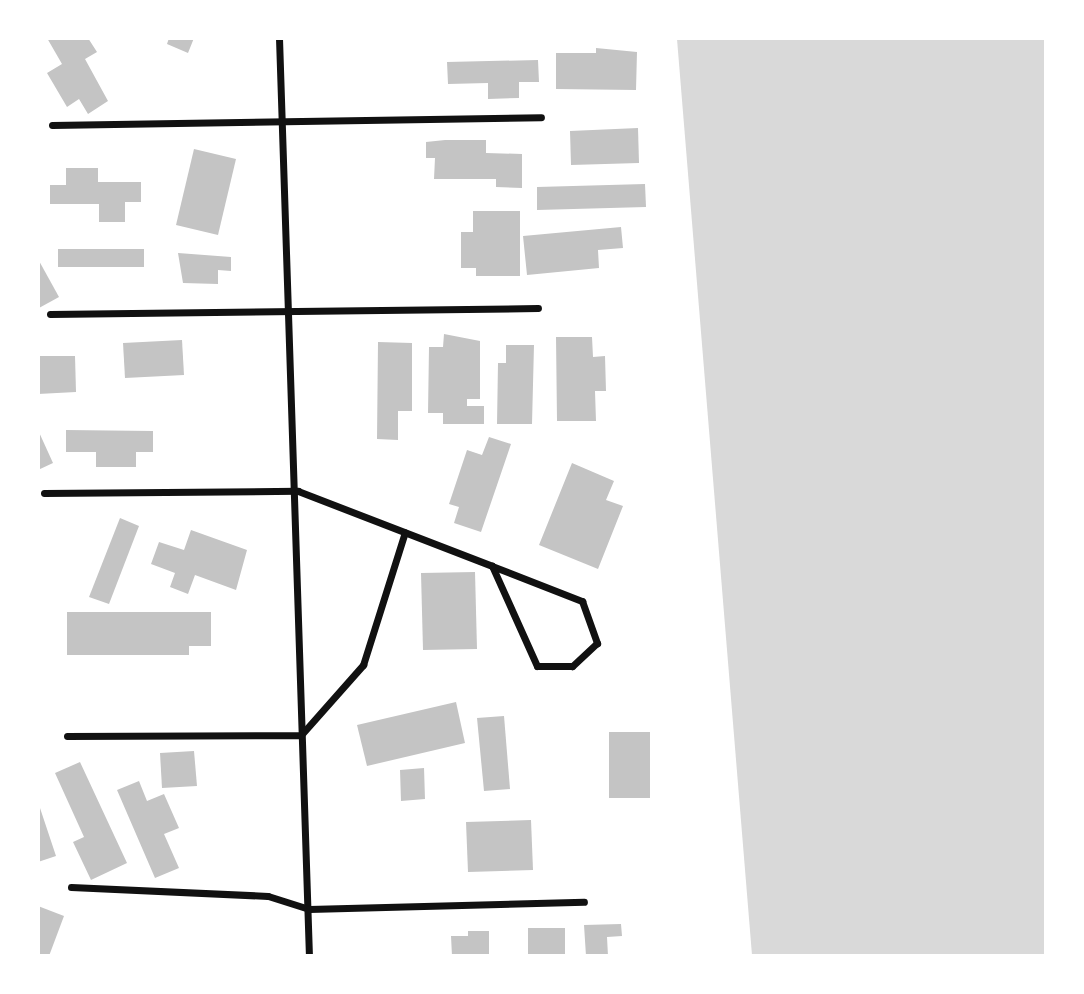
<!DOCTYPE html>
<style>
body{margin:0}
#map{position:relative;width:1084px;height:994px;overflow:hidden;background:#fff;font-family:Mulish,sans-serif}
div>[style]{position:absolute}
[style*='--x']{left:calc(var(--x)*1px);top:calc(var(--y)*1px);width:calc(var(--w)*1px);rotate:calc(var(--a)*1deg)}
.water>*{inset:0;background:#d9d9d9}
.building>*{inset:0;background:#c4c4c4}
.minor>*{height:7px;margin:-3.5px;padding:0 3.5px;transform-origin:3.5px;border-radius:3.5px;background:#111}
span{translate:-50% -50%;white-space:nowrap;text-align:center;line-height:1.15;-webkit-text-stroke:5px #fff;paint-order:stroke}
.frame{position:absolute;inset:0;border:40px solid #fff;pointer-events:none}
</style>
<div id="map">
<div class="water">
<i style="clip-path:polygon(677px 39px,1045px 39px,1045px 955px,752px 955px)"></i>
</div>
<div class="building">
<i style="clip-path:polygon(47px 38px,88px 38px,97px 52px,85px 59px,108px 101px,88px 114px,79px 99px,67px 107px,47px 73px,62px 64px)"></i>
<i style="clip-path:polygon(169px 38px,194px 38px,188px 53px,167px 44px)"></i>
<i style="clip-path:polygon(596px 48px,637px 52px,636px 90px,556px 89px,556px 53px,596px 53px)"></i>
<i style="clip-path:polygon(538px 60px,539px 82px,519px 82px,519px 98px,488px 99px,488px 83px,448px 84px,447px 62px)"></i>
<i style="clip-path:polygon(638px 128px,639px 163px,571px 165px,570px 131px)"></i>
<i style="clip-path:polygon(445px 140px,486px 140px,486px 153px,522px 154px,522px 188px,496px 187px,496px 179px,434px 179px,435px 158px,426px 158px,426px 142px)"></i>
<i style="clip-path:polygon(194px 149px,236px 159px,218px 235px,176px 225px)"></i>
<i style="clip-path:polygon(66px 168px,98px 168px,98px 182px,141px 182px,141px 202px,125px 202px,125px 222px,99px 222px,99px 204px,50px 204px,50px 185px,66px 185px)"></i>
<i style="clip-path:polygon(645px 184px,646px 207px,537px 210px,537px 187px)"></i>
<i style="clip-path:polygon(473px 211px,520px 211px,520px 276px,476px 276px,476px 268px,461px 268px,461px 232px,473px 232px)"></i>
<i style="clip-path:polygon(621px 227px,623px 248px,598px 250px,599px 268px,527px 275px,523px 236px)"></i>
<i style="clip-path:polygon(58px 249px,144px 249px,144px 267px,58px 267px)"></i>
<i style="clip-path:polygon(178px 253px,231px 257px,231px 271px,218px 270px,218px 284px,183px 283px)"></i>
<i style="clip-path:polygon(38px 259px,59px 297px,39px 308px,38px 307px)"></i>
<i style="clip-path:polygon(444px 334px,480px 341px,480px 399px,467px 399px,467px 406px,484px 406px,484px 424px,443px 424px,443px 413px,428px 413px,429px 347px,443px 347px)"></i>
<i style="clip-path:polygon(556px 337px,592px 337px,593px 357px,605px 356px,606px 391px,595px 391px,596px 421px,557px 421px)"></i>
<i style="clip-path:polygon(182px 340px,184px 375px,125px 378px,123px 343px)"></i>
<i style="clip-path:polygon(378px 342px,412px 343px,412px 411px,398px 411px,398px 440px,377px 439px)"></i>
<i style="clip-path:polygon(506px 345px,534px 345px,532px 424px,497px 424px,498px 363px,506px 363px)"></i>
<i style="clip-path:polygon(38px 356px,75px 356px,76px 392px,38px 394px)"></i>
<i style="clip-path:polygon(38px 430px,53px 463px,38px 470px)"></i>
<i style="clip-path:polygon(66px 430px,153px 431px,153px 452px,136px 452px,136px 467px,96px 467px,96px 452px,66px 452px)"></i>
<i style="clip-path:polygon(489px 437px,511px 444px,481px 532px,454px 523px,459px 507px,449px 504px,467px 450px,482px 455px)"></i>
<i style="clip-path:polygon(572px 463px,614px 481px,606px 500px,623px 506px,598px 569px,539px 545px)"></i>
<i style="clip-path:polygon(120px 518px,139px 526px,109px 604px,89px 597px)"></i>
<i style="clip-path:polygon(191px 530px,247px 550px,236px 590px,195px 575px,188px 594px,170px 587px,175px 573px,151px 564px,159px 542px,184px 550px)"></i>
<i style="clip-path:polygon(475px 572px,477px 649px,423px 650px,421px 573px)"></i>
<i style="clip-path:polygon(67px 612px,211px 612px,211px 646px,189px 646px,189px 655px,67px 655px)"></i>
<i style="clip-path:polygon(456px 702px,465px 743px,367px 766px,357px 725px)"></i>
<i style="clip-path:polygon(504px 716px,510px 789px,484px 791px,477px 718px)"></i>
<i style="clip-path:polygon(609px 732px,650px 732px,650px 798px,609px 798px)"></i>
<i style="clip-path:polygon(194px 751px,197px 786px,162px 788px,160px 753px)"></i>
<i style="clip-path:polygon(80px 762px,127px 863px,91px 880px,73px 842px,84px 837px,55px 773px)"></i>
<i style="clip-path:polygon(424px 768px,425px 799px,401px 801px,400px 770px)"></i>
<i style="clip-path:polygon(139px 781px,147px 801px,164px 794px,179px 828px,164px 834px,179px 868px,155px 878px,117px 790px)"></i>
<i style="clip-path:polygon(39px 805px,56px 856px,38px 862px,38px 806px)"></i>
<i style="clip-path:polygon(531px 820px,533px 870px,468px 872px,466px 822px)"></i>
<i style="clip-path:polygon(38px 906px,64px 916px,49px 956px,38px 956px)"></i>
<i style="clip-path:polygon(621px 924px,622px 936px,607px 937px,608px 956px,586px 956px,584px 925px)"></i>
<i style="clip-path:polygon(528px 928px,565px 928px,565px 956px,528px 956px)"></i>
<i style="clip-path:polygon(468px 931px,489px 931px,489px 956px,452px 956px,451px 936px,468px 936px)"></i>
</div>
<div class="minor">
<i style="--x:279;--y:38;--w:918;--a:88.13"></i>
<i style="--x:52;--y:125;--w:489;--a:-0.9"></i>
<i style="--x:50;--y:314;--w:488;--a:-0.7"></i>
<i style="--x:44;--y:493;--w:254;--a:-0.5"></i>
<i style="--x:298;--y:491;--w:208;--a:21.1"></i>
<i style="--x:492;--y:566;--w:97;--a:21.3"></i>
<i style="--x:582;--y:601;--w:45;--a:70.3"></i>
<i style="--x:597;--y:643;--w:34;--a:137"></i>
<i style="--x:572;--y:666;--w:35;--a:180"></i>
<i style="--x:537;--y:666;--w:110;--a:-114.2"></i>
<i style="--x:67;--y:736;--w:234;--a:-0.2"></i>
<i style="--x:301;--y:735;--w:94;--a:-48.5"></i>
<i style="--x:363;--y:665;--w:139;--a:-72.5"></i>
<i style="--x:71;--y:887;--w:197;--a:2.6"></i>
<i style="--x:268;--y:896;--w:43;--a:17.6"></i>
<i style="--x:309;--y:909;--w:275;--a:-1.5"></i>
</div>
<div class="frame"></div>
</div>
